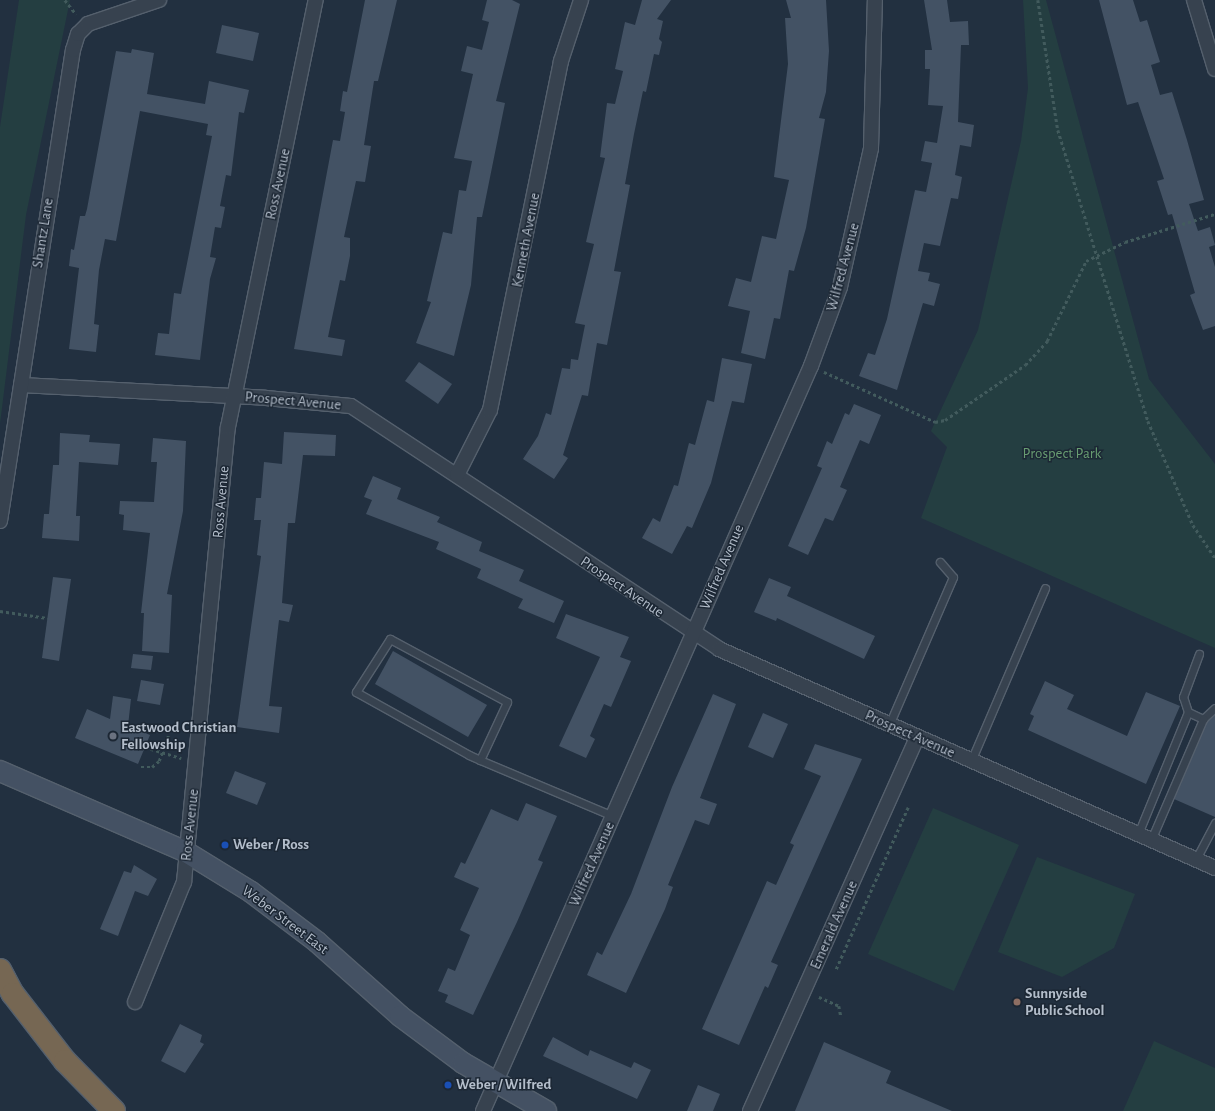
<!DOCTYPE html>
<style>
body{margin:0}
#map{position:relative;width:1215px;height:1111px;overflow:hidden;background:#223040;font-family:"Alegreya Sans",sans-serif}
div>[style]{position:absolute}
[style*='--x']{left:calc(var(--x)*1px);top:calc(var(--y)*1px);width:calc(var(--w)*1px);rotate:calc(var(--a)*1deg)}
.green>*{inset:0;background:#243e41}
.building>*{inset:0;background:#435264}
.path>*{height:2.5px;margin-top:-1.25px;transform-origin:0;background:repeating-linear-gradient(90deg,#425b5d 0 3px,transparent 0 6px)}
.roads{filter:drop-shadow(1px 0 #55606d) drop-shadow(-1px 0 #55606d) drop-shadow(0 1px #55606d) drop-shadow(0 -1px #55606d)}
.lane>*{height:7px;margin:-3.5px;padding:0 3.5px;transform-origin:3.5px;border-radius:3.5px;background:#37424f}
.street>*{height:14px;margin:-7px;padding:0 7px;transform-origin:7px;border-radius:7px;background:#37424f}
.secondary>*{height:20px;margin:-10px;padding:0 10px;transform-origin:10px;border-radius:10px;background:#445163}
.highway>*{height:22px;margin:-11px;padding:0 11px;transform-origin:11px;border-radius:11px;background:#766753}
.dots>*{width:11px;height:11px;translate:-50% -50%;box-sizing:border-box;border:2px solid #1c2734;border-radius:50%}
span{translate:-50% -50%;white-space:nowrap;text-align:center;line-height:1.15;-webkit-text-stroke:3px #1c2734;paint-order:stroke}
.street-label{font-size:15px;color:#b3bdca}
.park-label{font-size:15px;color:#689d72}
.poi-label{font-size:15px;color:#b3bdca;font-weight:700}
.left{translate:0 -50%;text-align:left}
</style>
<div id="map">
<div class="green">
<i style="clip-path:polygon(19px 0,70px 0,26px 215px,0 424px,0 127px)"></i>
<i style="clip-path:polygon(1023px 0,1046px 0,1149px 379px,1215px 464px,1215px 648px,921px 518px,947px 447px,931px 431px,978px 330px,1021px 141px,1028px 88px)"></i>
<i style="clip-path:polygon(933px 808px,1019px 845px,954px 991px,868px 954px)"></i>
<i style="clip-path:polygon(1037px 857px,1135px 894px,1114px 948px,1062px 977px,998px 952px)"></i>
<i style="clip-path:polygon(1154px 1041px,1215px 1068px,1215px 1111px,1123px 1111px)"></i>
</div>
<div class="building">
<i style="clip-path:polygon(365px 0,397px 0,378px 81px,374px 81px,364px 145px,371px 146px,365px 182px,356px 181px,344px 237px,350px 238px,350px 256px,345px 281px,340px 280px,328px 337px,345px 340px,342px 356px,294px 349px,333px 140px,340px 141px,345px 112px,340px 111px,343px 91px,347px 92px)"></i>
<i style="clip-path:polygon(487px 0,512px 0,520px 4px,496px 101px,505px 103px,482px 217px,477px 217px,471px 285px,454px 356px,416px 343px,431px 302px,427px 301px,443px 232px,452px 234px,459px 190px,466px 191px,472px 161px,454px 158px,473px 74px,461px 71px,467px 46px,482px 50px,489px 22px,482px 20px)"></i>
<i style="clip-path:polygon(642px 0,671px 0,657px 19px,663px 21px,659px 39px,662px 42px,659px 55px,654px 54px,646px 92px,643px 91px,634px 134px,625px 184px,630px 185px,614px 271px,621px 272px,607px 345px,597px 343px,588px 396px,582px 395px,563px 455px,568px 458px,554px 479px,523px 459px,538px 436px,546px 413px,551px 415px,562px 368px,570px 369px,571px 359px,578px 360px,585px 325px,575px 323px,594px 244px,586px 242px,605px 158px,600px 157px,607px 103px,615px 104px,623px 71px,615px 69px,625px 22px,635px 25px)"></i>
<i style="clip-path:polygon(786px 0,826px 0,829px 51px,826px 92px,819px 118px,825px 119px,806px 228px,794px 271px,789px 270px,780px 319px,774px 318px,765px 359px,741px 353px,750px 311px,728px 306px,736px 278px,751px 282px,762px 236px,776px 239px,789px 180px,774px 177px,788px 64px,785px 18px,791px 18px)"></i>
<i style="clip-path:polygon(924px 0,947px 0,950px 22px,968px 21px,969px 45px,961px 45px,958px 122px,974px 125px,971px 147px,960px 145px,955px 175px,962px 177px,958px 199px,951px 198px,940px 246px,924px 243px,918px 271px,930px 273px,928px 281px,940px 284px,934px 306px,923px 303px,897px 390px,859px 376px,868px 353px,875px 355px,887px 319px,915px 190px,926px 192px,932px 163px,921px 161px,925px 141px,937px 143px,943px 106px,928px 105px,930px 69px,925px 69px,925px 50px,932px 50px)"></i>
<i style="clip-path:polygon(1099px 0,1133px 0,1140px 22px,1147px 20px,1160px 62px,1151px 65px,1160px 95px,1172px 92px,1187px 140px,1204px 200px,1189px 204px,1198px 231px,1210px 227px,1215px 245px,1209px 247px,1215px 267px,1215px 326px,1203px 330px,1190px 295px,1195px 293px,1172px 214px,1168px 215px,1157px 181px,1164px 179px,1138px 102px,1127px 105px)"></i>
<i style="clip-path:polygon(222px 25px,259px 33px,253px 61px,216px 53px)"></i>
<i style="clip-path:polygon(132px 49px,154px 53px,147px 94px,205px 104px,209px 81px,249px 90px,244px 113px,239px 112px,231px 176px,226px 175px,220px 206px,225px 207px,221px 228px,215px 227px,210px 257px,216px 258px,210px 279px,200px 360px,155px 355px,158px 333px,169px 334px,174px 293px,181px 294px,212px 136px,206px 135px,208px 124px,140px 111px,116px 241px,105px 239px,99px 270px,94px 324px,99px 325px,96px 352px,69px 349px,79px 268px,69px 266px,71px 249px,74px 250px,80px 216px,85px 216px,87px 209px,116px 51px,131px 53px)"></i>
<i style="clip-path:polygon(722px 358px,752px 364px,744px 403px,732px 401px,711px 483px,692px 528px,687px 526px,672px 554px,642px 538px,653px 518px,660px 522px,674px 485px,678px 486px,689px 443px,695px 445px,707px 400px,714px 402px)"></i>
<i style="clip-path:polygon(419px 362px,452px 384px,438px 404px,405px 381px)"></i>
<i style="clip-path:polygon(854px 404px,881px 415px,869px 444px,860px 440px,840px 487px,847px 490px,833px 521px,825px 518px,808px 555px,788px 546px,822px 468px,817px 466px,827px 441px,832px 444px,845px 413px,849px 415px)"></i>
<i style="clip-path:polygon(284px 432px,336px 435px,335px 456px,303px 455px,295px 523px,288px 523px,282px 603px,293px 605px,289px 622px,279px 620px,269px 706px,282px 707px,279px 733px,237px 727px,261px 556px,257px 555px,261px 520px,254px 520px,256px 498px,261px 498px,264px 462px,282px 464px)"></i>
<i style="clip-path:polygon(60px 433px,90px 435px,89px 442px,120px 444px,118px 465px,79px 462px,76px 516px,80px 516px,79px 541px,42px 538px,44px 514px,49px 514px,53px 465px,59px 465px)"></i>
<i style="clip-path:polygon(153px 438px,186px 441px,183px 511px,167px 594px,172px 595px,169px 653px,142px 651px,144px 613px,141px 613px,150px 533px,123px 530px,124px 515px,119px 514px,120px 501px,154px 502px,157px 462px,151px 462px)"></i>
<i style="clip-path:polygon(373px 476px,401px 488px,397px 499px,440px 517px,437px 522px,482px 542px,479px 551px,524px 570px,519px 581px,564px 601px,554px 623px,518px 608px,523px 599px,477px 578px,481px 569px,436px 549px,439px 542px,366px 514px,372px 500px,364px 497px)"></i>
<i style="clip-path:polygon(53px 577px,71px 579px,59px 661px,42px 658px)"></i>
<i style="clip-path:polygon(769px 578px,791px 587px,787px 596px,875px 636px,864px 659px,777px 618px,776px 621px,754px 612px)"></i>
<i style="clip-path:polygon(566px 614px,629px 637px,620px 657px,631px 661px,611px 707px,604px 704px,590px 736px,595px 739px,586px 758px,559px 746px,600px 657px,556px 638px)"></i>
<i style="clip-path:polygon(393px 651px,487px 705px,468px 737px,375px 684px)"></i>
<i style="clip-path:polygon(133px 654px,153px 656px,151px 670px,131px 668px)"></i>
<i style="clip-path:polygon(141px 680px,164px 684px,160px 705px,137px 701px)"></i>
<i style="clip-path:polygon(1045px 681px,1074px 695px,1067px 709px,1127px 736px,1146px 692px,1180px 706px,1146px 784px,1028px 730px,1034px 716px,1030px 714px)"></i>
<i style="clip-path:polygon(713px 694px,736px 704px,700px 798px,717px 804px,709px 825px,695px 820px,668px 885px,673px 887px,665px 909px,626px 993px,587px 975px,597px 952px,602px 955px,631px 894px,672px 787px)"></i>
<i style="clip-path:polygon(113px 696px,131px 699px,128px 726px,150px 735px,138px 764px,75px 738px,87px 709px,110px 719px)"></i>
<i style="clip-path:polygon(763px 713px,788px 724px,773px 758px,748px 747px)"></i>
<i style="clip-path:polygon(1215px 715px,1215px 817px,1174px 799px,1207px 722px)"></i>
<i style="clip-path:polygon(815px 744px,862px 759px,771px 962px,778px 965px,768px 988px,765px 986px,739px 1045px,702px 1029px,767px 881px,776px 885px,794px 845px,790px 843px,821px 776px,804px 769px)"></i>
<i style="clip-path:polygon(235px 771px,266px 783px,257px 805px,226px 793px)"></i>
<i style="clip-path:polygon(526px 803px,557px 816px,538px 860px,543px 862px,517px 922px,473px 1015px,445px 1002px,448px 995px,438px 991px,448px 968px,455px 971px,470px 935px,460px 930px,479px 888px,454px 877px,461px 862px,465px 864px,491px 809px,518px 821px)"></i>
<i style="clip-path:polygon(134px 865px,157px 879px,148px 896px,135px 891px,118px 936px,100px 929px,124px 871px,131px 873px)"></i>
<i style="clip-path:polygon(180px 1024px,202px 1035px,200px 1042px,204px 1044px,185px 1073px,161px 1061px)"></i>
<i style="clip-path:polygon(553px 1037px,588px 1056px,590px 1050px,631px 1068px,634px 1062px,651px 1070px,637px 1099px,543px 1056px)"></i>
<i style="clip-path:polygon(824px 1042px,891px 1071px,886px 1083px,952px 1111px,795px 1111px)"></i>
<i style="clip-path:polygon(698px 1085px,720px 1094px,713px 1111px,687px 1111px)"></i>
</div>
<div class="path">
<i style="--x:65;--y:0;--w:18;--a:52"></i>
<i style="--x:1038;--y:0;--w:132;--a:81.3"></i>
<i style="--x:1058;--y:130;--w:305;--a:72.8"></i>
<i style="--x:1148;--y:421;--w:113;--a:66.6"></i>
<i style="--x:1193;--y:525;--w:40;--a:56"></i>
<i style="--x:824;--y:372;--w:122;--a:24.2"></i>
<i style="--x:935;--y:422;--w:10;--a:-11"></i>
<i style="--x:945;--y:420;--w:97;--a:-34.5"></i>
<i style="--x:1025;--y:365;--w:33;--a:-47"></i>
<i style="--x:1047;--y:341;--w:89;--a:-64"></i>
<i style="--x:1086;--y:261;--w:43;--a:-26"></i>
<i style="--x:1125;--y:242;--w:94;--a:-17.3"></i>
<i style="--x:0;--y:611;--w:48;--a:8.5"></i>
<i style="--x:145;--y:747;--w:38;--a:17"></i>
<i style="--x:141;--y:767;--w:11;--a:0"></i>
<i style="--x:152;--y:767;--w:9;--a:-41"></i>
<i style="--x:159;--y:761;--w:27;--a:-70"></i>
<i style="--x:836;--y:969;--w:177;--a:-66"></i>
<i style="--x:819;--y:997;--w:22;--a:24"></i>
<i style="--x:839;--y:1006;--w:10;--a:79"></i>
</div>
<div class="roads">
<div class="lane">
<i style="--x:1188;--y:712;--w:17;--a:25"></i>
<i style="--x:1203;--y:719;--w:16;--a:-43"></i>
<i style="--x:889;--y:725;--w:161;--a:-66.6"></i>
<i style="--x:953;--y:577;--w:20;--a:-131"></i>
<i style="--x:480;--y:760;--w:64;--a:-65"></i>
<i style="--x:507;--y:702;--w:133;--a:-151.7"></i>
<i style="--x:390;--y:639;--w:63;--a:122.7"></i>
<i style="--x:356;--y:692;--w:129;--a:29.1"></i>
<i style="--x:469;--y:755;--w:12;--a:24"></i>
<i style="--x:480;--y:760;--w:144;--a:22.8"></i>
<i style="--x:971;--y:761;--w:188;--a:-66.8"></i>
<i style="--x:1138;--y:834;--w:132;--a:-67.7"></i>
<i style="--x:1188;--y:712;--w:16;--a:-108"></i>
<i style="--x:1183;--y:697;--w:46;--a:-69.6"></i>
<i style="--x:1151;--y:840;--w:132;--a:-66.7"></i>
<i style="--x:1196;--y:859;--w:41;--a:-62.2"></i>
</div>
<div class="street">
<i style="--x:1194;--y:0;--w:72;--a:73.1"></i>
<i style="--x:21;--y:385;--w:245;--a:3"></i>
<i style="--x:266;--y:398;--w:85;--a:5.4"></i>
<i style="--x:351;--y:406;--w:441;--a:33.4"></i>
<i style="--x:719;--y:649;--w:542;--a:23.82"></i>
<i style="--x:457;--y:475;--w:73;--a:-63.1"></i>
<i style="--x:490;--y:410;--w:356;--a:-78.5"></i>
<i style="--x:561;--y:61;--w:64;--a:-71.8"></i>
<i style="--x:0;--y:521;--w:477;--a:-81.2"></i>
<i style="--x:73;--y:50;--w:17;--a:-73"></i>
<i style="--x:78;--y:34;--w:14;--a:-45"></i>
<i style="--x:88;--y:24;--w:75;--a:-18.7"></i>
<i style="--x:135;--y:1002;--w:130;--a:-67.8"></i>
<i style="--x:184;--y:882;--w:457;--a:-84.5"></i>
<i style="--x:228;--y:427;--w:436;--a:-78.4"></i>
<i style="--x:483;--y:1111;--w:814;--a:-66.24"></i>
<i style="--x:811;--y:366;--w:84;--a:-69.8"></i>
<i style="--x:840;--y:287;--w:142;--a:-77.4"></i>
<i style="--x:871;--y:148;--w:148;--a:-88.5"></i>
<i style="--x:750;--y:1111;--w:409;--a:-65.9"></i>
</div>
<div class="secondary">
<i style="--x:0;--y:771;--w:203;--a:23.5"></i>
<i style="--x:186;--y:852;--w:76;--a:31.6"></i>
<i style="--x:251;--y:892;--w:83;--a:37.1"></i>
<i style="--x:317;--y:942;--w:111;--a:41.7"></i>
<i style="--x:400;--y:1016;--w:79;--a:36.7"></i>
<i style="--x:463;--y:1063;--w:96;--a:30"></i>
</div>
<div class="highway">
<i style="--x:0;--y:970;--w:27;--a:62"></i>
<i style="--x:13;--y:994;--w:85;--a:52.2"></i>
<i style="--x:65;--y:1061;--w:70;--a:45.6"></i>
</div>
</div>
<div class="dots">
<i style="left:113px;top:736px;background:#6b7280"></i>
<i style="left:225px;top:845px;background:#1a4fb4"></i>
<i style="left:1017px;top:1002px;background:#8d6e63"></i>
<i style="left:448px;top:1085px;background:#1a4fb4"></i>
</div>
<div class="street-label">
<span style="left:278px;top:184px;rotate:-78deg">Ross Avenue</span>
<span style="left:43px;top:233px;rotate:-81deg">Shantz Lane</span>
<span style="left:526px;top:240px;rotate:-79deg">Kenneth Avenue</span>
<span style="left:843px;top:267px;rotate:-75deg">Wilfred Avenue</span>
<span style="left:293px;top:401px;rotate:5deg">Prospect Avenue</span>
<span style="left:221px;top:502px;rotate:-85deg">Ross Avenue</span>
<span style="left:722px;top:567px;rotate:-67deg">Wilfred Avenue</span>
<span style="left:622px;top:587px;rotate:34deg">Prospect Avenue</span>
<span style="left:910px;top:734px;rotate:24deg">Prospect Avenue</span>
<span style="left:190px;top:825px;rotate:-84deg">Ross Avenue</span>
<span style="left:592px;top:864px;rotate:-66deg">Wilfred Avenue</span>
<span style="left:285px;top:920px;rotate:37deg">Weber Street East</span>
<span style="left:834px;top:925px;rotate:-66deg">Emerald Avenue</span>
</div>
<div class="park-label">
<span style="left:1062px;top:454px">Prospect Park</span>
</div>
<div class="poi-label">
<span class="left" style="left:121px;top:736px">Eastwood Christian<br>Fellowship</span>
<span class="left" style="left:233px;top:845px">Weber / Ross</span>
<span class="left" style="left:1025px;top:1002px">Sunnyside<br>Public School</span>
<span class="left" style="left:456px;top:1085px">Weber / Wilfred</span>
</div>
</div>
